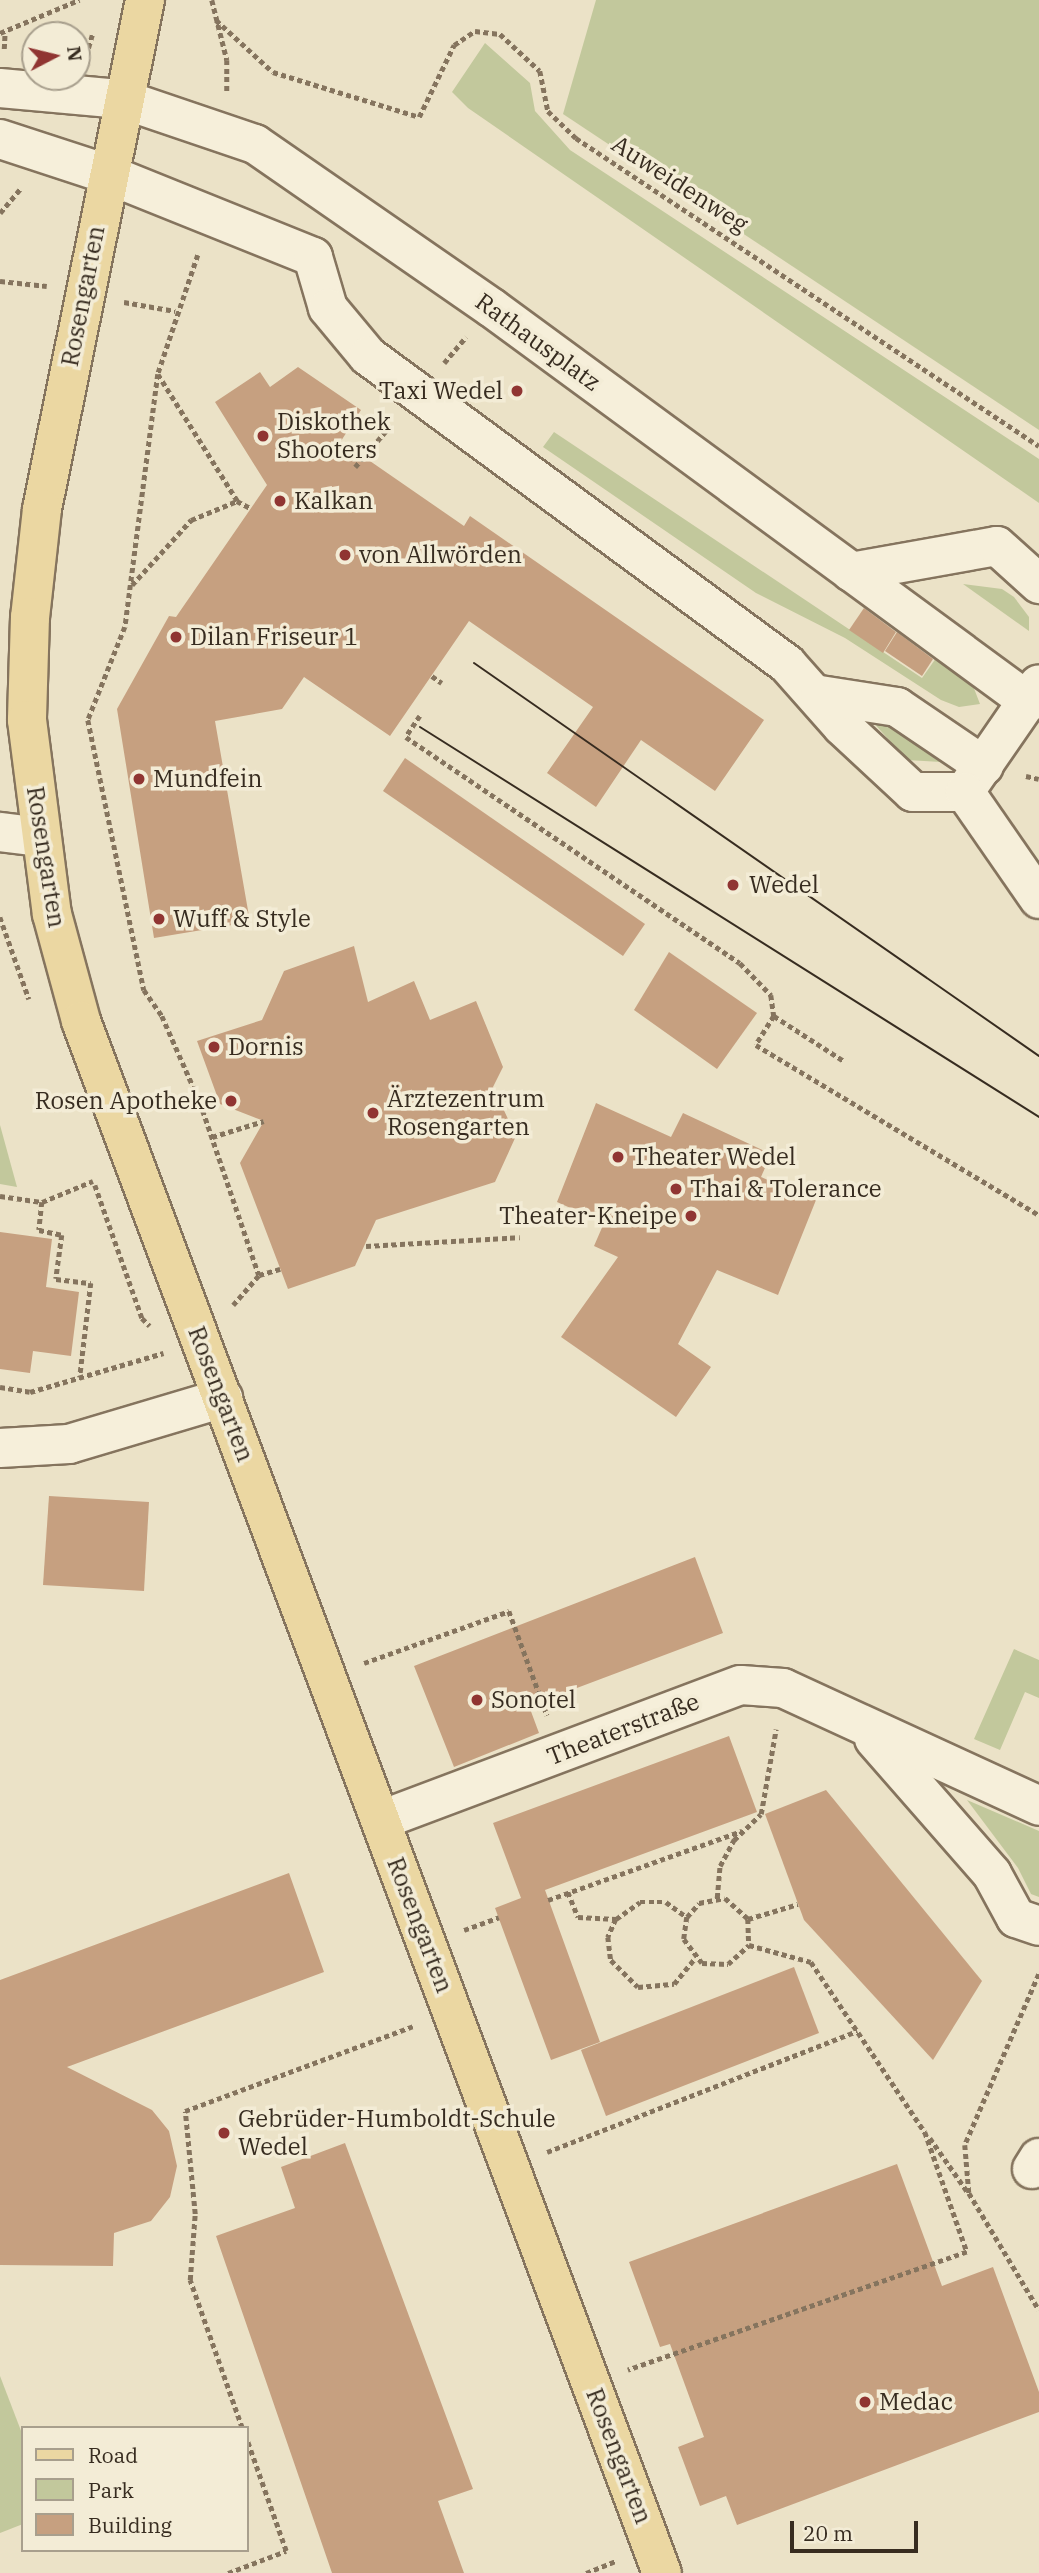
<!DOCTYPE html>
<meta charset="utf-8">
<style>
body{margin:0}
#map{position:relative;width:1039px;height:2573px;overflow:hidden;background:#ebe2c7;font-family:"IBM Plex Serif",serif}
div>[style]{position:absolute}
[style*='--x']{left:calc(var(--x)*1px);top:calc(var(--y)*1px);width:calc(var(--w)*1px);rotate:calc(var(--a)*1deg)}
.green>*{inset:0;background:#c2c89c}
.building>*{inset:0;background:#c6a080}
.path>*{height:4.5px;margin-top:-2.25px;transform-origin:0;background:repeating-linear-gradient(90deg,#85745e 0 5px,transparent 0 8.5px)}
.roads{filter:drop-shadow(2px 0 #85745e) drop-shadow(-2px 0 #85745e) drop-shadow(0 2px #85745e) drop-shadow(0 -2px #85745e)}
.minor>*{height:38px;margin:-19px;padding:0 19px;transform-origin:19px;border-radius:19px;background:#f6efda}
.major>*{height:38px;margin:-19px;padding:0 19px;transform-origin:19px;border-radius:19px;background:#ebd7a2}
.tram>*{height:2px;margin:-1px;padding:0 1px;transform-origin:1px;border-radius:1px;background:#372c20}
.dots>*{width:19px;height:19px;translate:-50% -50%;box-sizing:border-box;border:4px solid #f3ecd6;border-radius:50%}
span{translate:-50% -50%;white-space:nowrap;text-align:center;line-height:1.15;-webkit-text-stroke:7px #f3ecd6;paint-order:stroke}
.street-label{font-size:24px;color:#372c20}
.poi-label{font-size:24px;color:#372c20}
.right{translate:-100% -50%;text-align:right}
.left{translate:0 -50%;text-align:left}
.legend{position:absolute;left:21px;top:2426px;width:228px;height:126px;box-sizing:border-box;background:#f3ecd6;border:2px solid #a89f8d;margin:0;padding:9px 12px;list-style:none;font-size:21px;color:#372c20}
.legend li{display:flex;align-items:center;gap:14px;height:35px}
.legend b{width:35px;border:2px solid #a89f8d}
.north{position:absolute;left:21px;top:21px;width:70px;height:70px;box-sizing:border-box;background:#f3ecd6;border:2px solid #a89f8d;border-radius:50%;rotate:83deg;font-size:19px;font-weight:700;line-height:28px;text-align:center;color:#372c20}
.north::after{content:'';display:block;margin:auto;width:24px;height:32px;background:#903532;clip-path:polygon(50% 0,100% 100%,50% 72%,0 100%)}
.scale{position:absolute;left:790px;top:2521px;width:128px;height:32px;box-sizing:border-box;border:4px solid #372c20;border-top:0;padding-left:9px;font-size:21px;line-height:24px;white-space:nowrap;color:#372c20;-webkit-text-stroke:5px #f3ecd6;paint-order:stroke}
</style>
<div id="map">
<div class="green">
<i style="clip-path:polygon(596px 0,1039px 0,1039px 430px,563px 114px)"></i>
<i style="clip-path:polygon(485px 43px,530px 83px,535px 111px,570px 150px,1039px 459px,1039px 503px,468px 108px,452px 92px)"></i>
<i style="clip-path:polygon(554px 432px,922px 678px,941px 651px,970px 678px,980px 704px,959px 707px,941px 700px,845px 638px,756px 593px,543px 447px)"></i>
<i style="clip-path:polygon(963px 584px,1002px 589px,1014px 597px,1029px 617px,1029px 631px)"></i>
<i style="clip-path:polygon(874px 714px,941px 762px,907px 760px,872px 721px)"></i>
<i style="clip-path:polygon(0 1125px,17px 1187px,0 1184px)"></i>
<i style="clip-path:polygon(1014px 1649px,1039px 1660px,1039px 1698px,1025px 1692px,1000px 1750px,974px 1739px)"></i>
<i style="clip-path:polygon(967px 1800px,1039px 1831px,1039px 1897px,1031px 1894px,1018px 1868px)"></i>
<i style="clip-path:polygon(0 2376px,23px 2436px,23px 2524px,0 2533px)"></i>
</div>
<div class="building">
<i style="clip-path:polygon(298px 367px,361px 410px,341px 441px,464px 526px,470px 516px,764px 720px,715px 791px,641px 740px,596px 807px,547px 773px,593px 707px,469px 621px,390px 736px,304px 677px,282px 709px,215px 721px,250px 922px,154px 938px,117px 709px,169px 616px,176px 617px,267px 485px,215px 402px,260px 372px,270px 387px)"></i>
<i style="clip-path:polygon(864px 608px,896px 632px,883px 653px,849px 630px)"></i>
<i style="clip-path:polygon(897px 632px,933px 659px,922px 676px,885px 651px)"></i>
<i style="clip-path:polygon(405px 758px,645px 924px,623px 956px,383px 791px)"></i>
<i style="clip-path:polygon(354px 946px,368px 1002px,414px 981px,430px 1020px,476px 1001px,503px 1067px,493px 1087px,516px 1136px,495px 1182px,376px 1220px,355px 1266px,288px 1289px,240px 1163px,264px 1121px,220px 1104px,197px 1041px,262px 1020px,284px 971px)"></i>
<i style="clip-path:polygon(669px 952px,757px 1013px,717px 1069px,634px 1010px)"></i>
<i style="clip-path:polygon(596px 1103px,671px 1137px,683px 1113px,771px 1154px,761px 1177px,816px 1200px,778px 1295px,717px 1270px,678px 1344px,711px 1367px,676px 1417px,561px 1337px,618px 1257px,594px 1246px,604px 1223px,557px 1202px)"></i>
<i style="clip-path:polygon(0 1232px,52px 1239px,46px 1287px,79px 1292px,71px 1356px,33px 1351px,30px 1373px,0 1369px)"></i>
<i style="clip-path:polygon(49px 1496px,149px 1502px,144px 1591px,43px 1585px)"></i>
<i style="clip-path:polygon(695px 1557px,723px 1633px,529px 1706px,539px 1733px,454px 1767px,414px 1666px)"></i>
<i style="clip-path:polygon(729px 1736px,757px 1812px,545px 1890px,600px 2042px,551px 2060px,495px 1908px,521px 1898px,493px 1823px)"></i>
<i style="clip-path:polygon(826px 1790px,982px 1981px,933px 2060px,804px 1920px,765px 1814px)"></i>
<i style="clip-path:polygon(289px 1873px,324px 1972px,67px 2067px,152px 2110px,169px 2131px,177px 2166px,170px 2197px,151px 2221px,114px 2233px,113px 2266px,0 2265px,0 1980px)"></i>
<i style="clip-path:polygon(794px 1967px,819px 2033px,606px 2116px,581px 2050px)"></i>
<i style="clip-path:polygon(345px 2143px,473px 2489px,438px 2501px,464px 2573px,332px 2573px,216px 2236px,295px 2208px,281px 2167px)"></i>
<i style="clip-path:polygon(897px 2164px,942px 2286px,993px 2267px,1039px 2392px,1039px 2412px,737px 2525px,726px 2496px,700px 2506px,678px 2447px,704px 2437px,670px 2344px,660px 2347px,629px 2262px)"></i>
</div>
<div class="path">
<i style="--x:212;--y:0;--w:62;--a:76"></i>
<i style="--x:227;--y:60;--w:31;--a:90"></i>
<i style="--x:216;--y:20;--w:77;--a:42.4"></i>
<i style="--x:273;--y:72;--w:153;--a:17.1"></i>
<i style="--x:419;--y:117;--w:80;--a:-64.1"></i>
<i style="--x:454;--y:45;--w:25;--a:-34"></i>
<i style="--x:475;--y:31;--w:25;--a:7"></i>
<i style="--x:500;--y:34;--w:54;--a:42.8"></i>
<i style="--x:540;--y:71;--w:41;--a:78.7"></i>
<i style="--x:548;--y:111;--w:39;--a:44"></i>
<i style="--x:576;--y:138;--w:556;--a:33.63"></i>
<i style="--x:0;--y:33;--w:86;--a:-22.7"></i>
<i style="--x:4;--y:49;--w:17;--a:-87"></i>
<i style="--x:86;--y:56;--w:22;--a:-74"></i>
<i style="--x:0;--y:213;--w:31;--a:-50"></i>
<i style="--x:198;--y:255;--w:126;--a:108.6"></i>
<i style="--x:158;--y:374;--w:255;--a:97.4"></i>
<i style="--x:125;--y:627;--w:100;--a:111.7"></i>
<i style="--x:88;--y:720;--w:276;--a:78.3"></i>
<i style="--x:144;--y:990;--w:32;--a:55"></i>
<i style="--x:162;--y:1016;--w:94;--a:66.2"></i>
<i style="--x:200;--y:1102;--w:183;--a:71.2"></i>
<i style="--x:0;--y:281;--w:47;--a:6.1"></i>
<i style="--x:124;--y:302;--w:52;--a:10"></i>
<i style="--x:444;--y:363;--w:34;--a:-50"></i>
<i style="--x:355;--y:467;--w:55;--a:-49.4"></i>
<i style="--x:237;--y:501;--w:15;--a:28"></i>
<i style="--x:132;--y:585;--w:88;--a:-47.8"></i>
<i style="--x:191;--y:520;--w:50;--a:-22.4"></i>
<i style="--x:237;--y:501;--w:149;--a:-122.1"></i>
<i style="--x:432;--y:676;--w:12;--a:35"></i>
<i style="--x:420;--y:716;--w:25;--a:124"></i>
<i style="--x:406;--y:737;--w:403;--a:34.1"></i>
<i style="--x:740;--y:963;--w:45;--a:45.9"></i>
<i style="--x:771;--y:995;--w:21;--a:82"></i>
<i style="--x:774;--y:1016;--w:83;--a:32.7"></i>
<i style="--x:1026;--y:776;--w:13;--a:13"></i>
<i style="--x:0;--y:917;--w:87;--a:70.5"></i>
<i style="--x:774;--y:1016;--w:34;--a:122"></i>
<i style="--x:756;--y:1045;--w:330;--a:31"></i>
<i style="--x:212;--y:1137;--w:54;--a:-17.1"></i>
<i style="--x:95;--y:1185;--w:141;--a:70.5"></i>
<i style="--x:142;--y:1318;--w:11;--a:45"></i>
<i style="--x:0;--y:1196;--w:42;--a:8.1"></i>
<i style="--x:42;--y:1202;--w:28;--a:96"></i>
<i style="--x:39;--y:1230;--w:24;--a:12"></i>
<i style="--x:62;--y:1235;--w:44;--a:97.8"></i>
<i style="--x:56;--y:1279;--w:35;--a:7"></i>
<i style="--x:91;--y:1283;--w:95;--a:96.7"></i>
<i style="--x:42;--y:1202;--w:55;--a:-22.4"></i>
<i style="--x:366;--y:1246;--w:154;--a:-3.3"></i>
<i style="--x:233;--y:1305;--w:40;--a:-49"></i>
<i style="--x:259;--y:1275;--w:22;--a:-16"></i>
<i style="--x:0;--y:1387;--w:30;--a:9"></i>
<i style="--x:30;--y:1392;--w:139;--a:-16.3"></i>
<i style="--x:364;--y:1663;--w:154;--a:-19.7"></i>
<i style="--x:509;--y:1611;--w:111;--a:69.9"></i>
<i style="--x:568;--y:1892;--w:27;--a:68"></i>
<i style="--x:578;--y:1917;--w:38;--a:3"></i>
<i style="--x:616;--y:1919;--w:29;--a:-35"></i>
<i style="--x:640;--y:1902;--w:26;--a:0"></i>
<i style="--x:666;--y:1902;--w:26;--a:36"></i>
<i style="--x:687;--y:1917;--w:18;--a:-49"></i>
<i style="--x:699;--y:1903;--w:26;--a:-11"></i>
<i style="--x:725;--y:1898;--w:31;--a:42"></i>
<i style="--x:748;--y:1919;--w:26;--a:88"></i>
<i style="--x:749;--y:1945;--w:64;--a:15.3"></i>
<i style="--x:811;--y:1962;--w:205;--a:56.2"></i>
<i style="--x:925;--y:2132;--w:127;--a:70.7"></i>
<i style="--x:967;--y:2252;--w:359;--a:160.8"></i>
<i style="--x:717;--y:1898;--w:32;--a:-85"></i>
<i style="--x:720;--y:1866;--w:30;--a:-62"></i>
<i style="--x:734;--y:1840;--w:37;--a:-44"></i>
<i style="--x:761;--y:1814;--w:86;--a:-80"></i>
<i style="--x:548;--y:1900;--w:206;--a:-19.6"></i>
<i style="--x:687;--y:1917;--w:22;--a:98"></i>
<i style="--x:684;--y:1939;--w:30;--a:53"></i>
<i style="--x:702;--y:1963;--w:26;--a:2"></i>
<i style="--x:728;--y:1964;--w:28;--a:-42"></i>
<i style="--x:616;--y:1919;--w:20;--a:114"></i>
<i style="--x:608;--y:1937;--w:23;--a:83"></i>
<i style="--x:611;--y:1960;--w:38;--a:45"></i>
<i style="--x:638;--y:1987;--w:36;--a:-5"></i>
<i style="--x:674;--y:1984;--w:33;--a:-51"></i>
<i style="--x:748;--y:1919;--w:52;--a:-16.7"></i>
<i style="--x:464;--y:1930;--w:37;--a:-20"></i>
<i style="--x:1039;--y:1974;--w:186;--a:113.4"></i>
<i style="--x:965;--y:2145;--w:48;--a:85.2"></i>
<i style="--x:969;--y:2193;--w:136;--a:59.1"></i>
<i style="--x:930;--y:2138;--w:65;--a:55.1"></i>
<i style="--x:547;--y:2152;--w:333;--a:-21.3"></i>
<i style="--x:242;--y:2428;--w:157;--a:-109.4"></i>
<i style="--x:190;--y:2280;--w:66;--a:-85.7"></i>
<i style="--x:195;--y:2214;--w:103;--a:-95.5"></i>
<i style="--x:185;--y:2111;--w:243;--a:-20.4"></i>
<i style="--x:228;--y:2573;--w:62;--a:-20.8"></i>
<i style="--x:286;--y:2551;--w:118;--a:-109.4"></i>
<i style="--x:586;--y:2573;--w:32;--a:-22"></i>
</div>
<div class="roads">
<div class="minor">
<i style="--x:0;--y:88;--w:122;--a:5.2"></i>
<i style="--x:122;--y:99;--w:140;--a:18.7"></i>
<i style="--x:255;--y:144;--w:288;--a:34.7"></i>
<i style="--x:492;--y:308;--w:666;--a:36.27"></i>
<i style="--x:0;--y:139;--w:113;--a:18.1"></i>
<i style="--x:107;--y:174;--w:222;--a:21.9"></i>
<i style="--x:313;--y:257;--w:53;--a:73.6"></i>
<i style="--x:328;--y:308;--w:62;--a:50.2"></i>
<i style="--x:368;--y:356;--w:520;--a:36.32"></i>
<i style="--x:787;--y:664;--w:83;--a:48.4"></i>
<i style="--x:842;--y:726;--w:97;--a:42.9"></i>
<i style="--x:913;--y:792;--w:52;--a:0"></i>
<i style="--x:851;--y:572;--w:148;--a:-10.1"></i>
<i style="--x:997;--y:546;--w:57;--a:42.1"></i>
<i style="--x:820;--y:695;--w:78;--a:8.9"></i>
<i style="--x:897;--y:707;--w:105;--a:34.1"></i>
<i style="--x:970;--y:784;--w:121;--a:-55.4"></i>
<i style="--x:965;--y:792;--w:130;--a:55.3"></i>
<i style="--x:0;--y:832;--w:39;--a:7"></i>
<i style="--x:0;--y:1448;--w:69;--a:-3.3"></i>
<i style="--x:69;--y:1444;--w:161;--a:-16.6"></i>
<i style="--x:874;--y:1739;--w:179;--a:48.8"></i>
<i style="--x:992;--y:1874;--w:50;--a:61.4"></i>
<i style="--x:1016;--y:1918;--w:24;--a:19"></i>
<i style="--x:381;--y:1820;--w:384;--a:-20.6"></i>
<i style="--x:741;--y:1685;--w:42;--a:4.1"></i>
<i style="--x:783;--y:1688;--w:282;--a:24.7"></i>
<i style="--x:1032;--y:2169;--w:13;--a:-58"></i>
</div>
<div class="major">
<i style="--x:145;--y:0;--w:519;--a:101.44"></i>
<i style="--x:42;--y:509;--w:109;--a:96.3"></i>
<i style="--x:30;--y:617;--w:103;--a:91.7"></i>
<i style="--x:27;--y:720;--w:196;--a:82.7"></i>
<i style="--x:52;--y:914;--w:111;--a:74.8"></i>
<i style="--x:81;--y:1021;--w:1657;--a:69.48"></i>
</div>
</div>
<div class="tram">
<i style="--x:474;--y:663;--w:688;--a:34.82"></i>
<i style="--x:420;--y:727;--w:732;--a:32.21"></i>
</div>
<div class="dots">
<i style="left:517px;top:391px;background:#903532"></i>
<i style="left:263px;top:436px;background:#903532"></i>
<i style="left:280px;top:501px;background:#903532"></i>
<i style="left:345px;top:555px;background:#903532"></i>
<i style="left:176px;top:637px;background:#903532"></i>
<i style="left:139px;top:779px;background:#903532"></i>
<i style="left:733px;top:885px;background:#903532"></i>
<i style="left:159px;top:919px;background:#903532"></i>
<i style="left:214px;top:1047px;background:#903532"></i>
<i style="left:231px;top:1101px;background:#903532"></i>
<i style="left:373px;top:1113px;background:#903532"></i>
<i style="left:618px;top:1157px;background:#903532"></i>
<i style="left:676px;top:1189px;background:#903532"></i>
<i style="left:691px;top:1216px;background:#903532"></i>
<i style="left:477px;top:1700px;background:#903532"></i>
<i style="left:224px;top:2133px;background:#903532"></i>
<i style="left:865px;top:2402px;background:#903532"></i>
</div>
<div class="street-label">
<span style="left:680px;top:184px;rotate:33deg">Auweidenweg</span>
<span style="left:83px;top:296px;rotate:-79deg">Rosengarten</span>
<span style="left:538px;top:342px;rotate:36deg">Rathausplatz</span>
<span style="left:46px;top:857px;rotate:81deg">Rosengarten</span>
<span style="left:221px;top:1394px;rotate:69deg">Rosengarten</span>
<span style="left:623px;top:1729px;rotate:-21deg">Theaterstraße</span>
<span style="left:420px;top:1925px;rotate:69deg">Rosengarten</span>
<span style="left:619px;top:2456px;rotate:69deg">Rosengarten</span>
</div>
<div class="poi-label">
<span class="right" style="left:503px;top:391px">Taxi Wedel</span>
<span class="left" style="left:277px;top:436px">Diskothek<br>Shooters</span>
<span class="left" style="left:294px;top:501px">Kalkan</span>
<span class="left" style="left:359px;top:555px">von Allwörden</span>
<span class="left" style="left:190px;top:637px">Dilan Friseur 1</span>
<span class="left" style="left:153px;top:779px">Mundfein</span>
<span class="left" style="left:749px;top:885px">Wedel</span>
<span class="left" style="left:173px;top:919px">Wuff &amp; Style</span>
<span class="left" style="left:228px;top:1047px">Dornis</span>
<span class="left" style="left:387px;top:1113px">Ärztezentrum<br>Rosengarten</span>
<span class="right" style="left:217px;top:1101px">Rosen Apotheke</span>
<span class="left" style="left:632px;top:1157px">Theater Wedel</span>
<span class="left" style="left:690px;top:1189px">Thai &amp; Tolerance</span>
<span class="right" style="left:677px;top:1216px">Theater-Kneipe</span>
<span class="left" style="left:491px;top:1700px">Sonotel</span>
<span class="left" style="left:238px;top:2133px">Gebrüder-Humboldt-Schule<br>Wedel</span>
<span class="left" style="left:879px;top:2402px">Medac</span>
</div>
<ul class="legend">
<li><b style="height:9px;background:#ebd7a2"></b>Road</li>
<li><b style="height:19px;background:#c2c89c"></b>Park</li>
<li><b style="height:19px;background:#c6a080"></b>Building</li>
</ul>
<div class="north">N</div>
<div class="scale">20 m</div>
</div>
